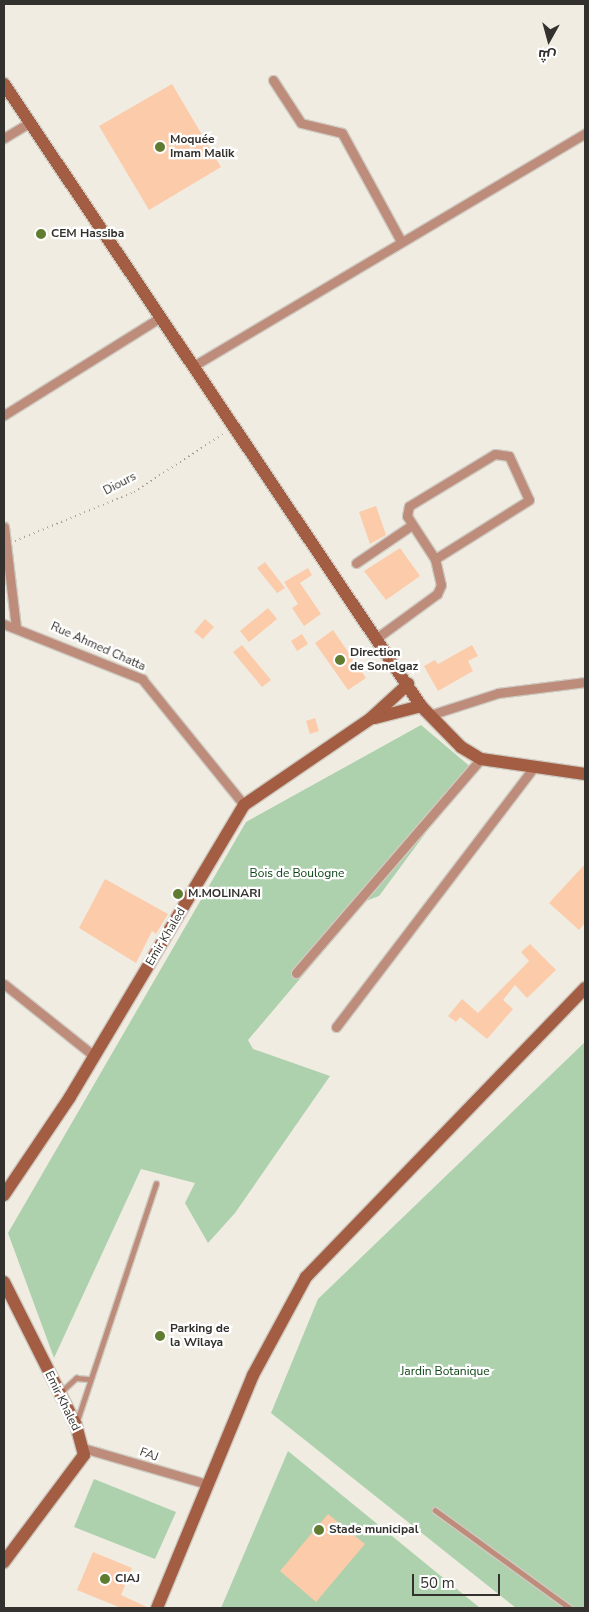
<!DOCTYPE html>
<meta charset="utf-8">
<style>
body{margin:0}
#map{position:relative;width:589px;height:1612px;overflow:hidden;background:#f0ece2;font-family:"Nunito Sans",Cairo,sans-serif}
div>[style]{position:absolute}
[style*='--x']{left:calc(var(--x)*1px);top:calc(var(--y)*1px);width:calc(var(--w)*1px);rotate:calc(var(--a)*1deg)}
.green>*{inset:0;background:#acd1ac}
.building>*{inset:0;background:#fbcbaa}
.path>*{height:2px;margin-top:-1px;transform-origin:0;background:repeating-linear-gradient(90deg,#a6a29b 0 1px,transparent 0 5px)}
.roads{filter:drop-shadow(1px 0 #cecac1) drop-shadow(-1px 0 #cecac1) drop-shadow(0 1px #cecac1) drop-shadow(0 -1px #cecac1)}
.lane>*{height:4.5px;margin:-2.25px;padding:0 2.25px;transform-origin:2.25px;border-radius:2.25px;background:#be8c7a}
.street>*{height:9px;margin:-4.5px;padding:0 4.5px;transform-origin:4.5px;border-radius:4.5px;background:#be8c7a}
.secondary>*{height:12px;margin:-6px;padding:0 6px;transform-origin:6px;border-radius:6px;background:#a35d42}
.dots>*{width:14px;height:14px;translate:-50% -50%;box-sizing:border-box;border:2px solid #fff;border-radius:50%}
span{translate:-50% -50%;white-space:nowrap;text-align:center;line-height:1.15;-webkit-text-stroke:4.5px #fff;paint-order:stroke}
.poi-label{font-size:12px;color:#33312d;font-weight:700}
.left{translate:0 -50%;text-align:left}
.street-label{font-size:12px;color:#33312d}
.park-label{font-size:12px;color:#0c4313}
.frame{position:absolute;inset:0;border:5px solid #33312d;pointer-events:none}
.north{position:absolute;left:524px;top:15px;width:50px;height:50px;-webkit-text-stroke:4px #fff;paint-order:stroke;rotate:187deg;font-size:14px;font-weight:700;line-height:20px;text-align:center;color:#33312d}
.north::after{content:'';display:block;margin:auto;width:18px;height:22px;background:#33312d;clip-path:polygon(50% 0,100% 100%,50% 72%,0 100%)}
.scale{position:absolute;left:412px;top:1574px;width:88px;height:22px;box-sizing:border-box;border:2px solid #33312d;border-top:0;padding-left:6px;font-size:15px;line-height:18px;white-space:nowrap;color:#33312d;-webkit-text-stroke:4px #fff;paint-order:stroke}
</style>
<div id="map">
<div class="green">
<i style="clip-path:polygon(421px 725px,473px 769px,379px 896px,366px 901px,248px 1040px,253px 1049px,330px 1076px,235px 1213px,208px 1243px,185px 1203px,195px 1183px,141px 1169px,54px 1358px,8px 1233px,246px 822px)"></i>
<i style="clip-path:polygon(585px 1042px,585px 1608px,516px 1608px,271px 1413px,318px 1299px)"></i>
<i style="clip-path:polygon(288px 1451px,480px 1608px,221px 1608px)"></i>
<i style="clip-path:polygon(94px 1479px,176px 1512px,155px 1559px,74px 1527px)"></i>
</div>
<div class="building">
<i style="clip-path:polygon(172px 84px,221px 167px,149px 210px,99px 126px)"></i>
<i style="clip-path:polygon(376px 506px,386px 535px,370px 544px,359px 512px)"></i>
<i style="clip-path:polygon(400px 548px,420px 576px,386px 600px,364px 571px)"></i>
<i style="clip-path:polygon(265px 562px,285px 588px,277px 593px,257px 568px)"></i>
<i style="clip-path:polygon(308px 568px,312px 575px,300px 583px,321px 614px,304px 626px,292px 608px,298px 604px,284px 582px)"></i>
<i style="clip-path:polygon(268px 608px,277px 619px,249px 642px,240px 631px)"></i>
<i style="clip-path:polygon(205px 619px,214px 627px,203px 639px,194px 632px)"></i>
<i style="clip-path:polygon(333px 630px,366px 678px,348px 690px,315px 643px)"></i>
<i style="clip-path:polygon(302px 634px,308px 644px,297px 651px,291px 641px)"></i>
<i style="clip-path:polygon(242px 645px,271px 680px,262px 687px,233px 652px)"></i>
<i style="clip-path:polygon(472px 645px,478px 656px,468px 661px,473px 671px,438px 691px,424px 666px,435px 660px,438px 664px)"></i>
<i style="clip-path:polygon(315px 718px,319px 731px,310px 734px,306px 721px)"></i>
<i style="clip-path:polygon(585px 864px,585px 923px,579px 930px,549px 903px)"></i>
<i style="clip-path:polygon(105px 879px,168px 914px,156px 934px,152px 931px,136px 963px,79px 928px)"></i>
<i style="clip-path:polygon(530px 944px,556px 970px,527px 998px,515px 985px,503px 1000px,513px 1009px,487px 1039px,460px 1017px,456px 1022px,448px 1016px,462px 999px,478px 1013px,529px 961px,521px 952px)"></i>
<i style="clip-path:polygon(328px 1514px,365px 1544px,316px 1602px,280px 1571px)"></i>
<i style="clip-path:polygon(93px 1552px,132px 1568px,121px 1595px,149px 1608px,121px 1608px,77px 1590px)"></i>
</div>
<div class="path">
<i style="--x:15;--y:541;--w:129;--a:-22.4"></i>
<i style="--x:134;--y:492;--w:106;--a:-33.1"></i>
</div>
<div class="roads">
<div class="lane">
<i style="--x:61;--y:1392;--w:21;--a:-43"></i>
<i style="--x:76;--y:1378;--w:12;--a:5"></i>
<i style="--x:77;--y:1421;--w:250;--a:-71.6"></i>
<i style="--x:435;--y:1510;--w:167;--a:36"></i>
</div>
<div class="street">
<i style="--x:273;--y:80;--w:51;--a:56.9"></i>
<i style="--x:301;--y:123;--w:42;--a:13.7"></i>
<i style="--x:342;--y:133;--w:123;--a:61.4"></i>
<i style="--x:4;--y:138;--w:31;--a:-31"></i>
<i style="--x:195;--y:365;--w:454;--a:-30.7"></i>
<i style="--x:4;--y:415;--w:185;--a:-32"></i>
<i style="--x:4;--y:527;--w:101;--a:83.2"></i>
<i style="--x:356;--y:563;--w:68;--a:-34.2"></i>
<i style="--x:4;--y:624;--w:149;--a:21.7"></i>
<i style="--x:142;--y:679;--w:162;--a:51"></i>
<i style="--x:378;--y:637;--w:73;--a:-36.1"></i>
<i style="--x:437;--y:594;--w:10;--a:-66"></i>
<i style="--x:441;--y:585;--w:27;--a:-103"></i>
<i style="--x:435;--y:559;--w:51;--a:-123.1"></i>
<i style="--x:407;--y:516;--w:10;--a:-79"></i>
<i style="--x:409;--y:506;--w:100;--a:-31.2"></i>
<i style="--x:495;--y:454;--w:14;--a:8"></i>
<i style="--x:509;--y:456;--w:48;--a:65.6"></i>
<i style="--x:529;--y:500;--w:111;--a:147.9"></i>
<i style="--x:430;--y:715;--w:71;--a:-17.9"></i>
<i style="--x:498;--y:693;--w:88;--a:-7.2"></i>
<i style="--x:296;--y:973;--w:283;--a:-49.2"></i>
<i style="--x:4;--y:984;--w:114;--a:38.6"></i>
<i style="--x:336;--y:1027;--w:327;--a:-52.7"></i>
<i style="--x:83;--y:1448;--w:129;--a:16.2"></i>
</div>
<div class="secondary">
<i style="--x:4;--y:84;--w:749;--a:56.16"></i>
<i style="--x:421;--y:706;--w:57;--a:45.7"></i>
<i style="--x:461;--y:747;--w:23;--a:31"></i>
<i style="--x:481;--y:759;--w:105;--a:8.2"></i>
<i style="--x:375;--y:718;--w:48;--a:-14.6"></i>
<i style="--x:4;--y:1195;--w:118;--a:-56"></i>
<i style="--x:70;--y:1097;--w:340;--a:-59.2"></i>
<i style="--x:244;--y:805;--w:153;--a:-34.3"></i>
<i style="--x:370;--y:719;--w:52;--a:-42.6"></i>
<i style="--x:4;--y:1282;--w:160;--a:63.3"></i>
<i style="--x:76;--y:1425;--w:31;--a:75"></i>
<i style="--x:84;--y:1455;--w:134;--a:126.8"></i>
<i style="--x:157;--y:1608;--w:252;--a:-67.6"></i>
<i style="--x:253;--y:1375;--w:111;--a:-61.6"></i>
<i style="--x:306;--y:1277;--w:402;--a:-46"></i>
</div>
</div>
<div class="dots">
<i style="left:160px;top:147px;background:#5f7c31"></i>
<i style="left:41px;top:234px;background:#5f7c31"></i>
<i style="left:340px;top:660px;background:#5f7c31"></i>
<i style="left:178px;top:894px;background:#5f7c31"></i>
<i style="left:160px;top:1336px;background:#5f7c31"></i>
<i style="left:319px;top:1530px;background:#5f7c31"></i>
<i style="left:105px;top:1579px;background:#5f7c31"></i>
</div>
<div class="poi-label">
<span class="left" style="left:170px;top:147px">Moquée<br>Imam Malik</span>
<span class="left" style="left:51px;top:234px">CEM Hassiba</span>
<span class="left" style="left:350px;top:660px">Direction<br>de Sonelgaz</span>
<span class="left" style="left:188px;top:894px">M.MOLINARI</span>
<span class="left" style="left:170px;top:1336px">Parking de<br>la Wilaya</span>
<span class="left" style="left:329px;top:1530px">Stade municipal</span>
<span class="left" style="left:115px;top:1579px">CIAJ</span>
</div>
<div class="street-label">
<span style="left:120px;top:484px;rotate:-28deg">Diours</span>
<span style="left:98px;top:647px;rotate:24deg">Rue Ahmed Chatta</span>
<span style="left:166px;top:937px;rotate:-59deg">Emir Khaled</span>
<span style="left:62px;top:1401px;rotate:64deg">Emir Khaled</span>
<span style="left:149px;top:1455px;rotate:20deg">FAJ</span>
</div>
<div class="park-label">
<span style="left:297px;top:874px">Bois de Boulogne</span>
<span style="left:445px;top:1372px">Jardin Botanique</span>
</div>
<div class="frame"></div>
<div class="north">ش</div>
<div class="scale">50 m</div>
</div>
